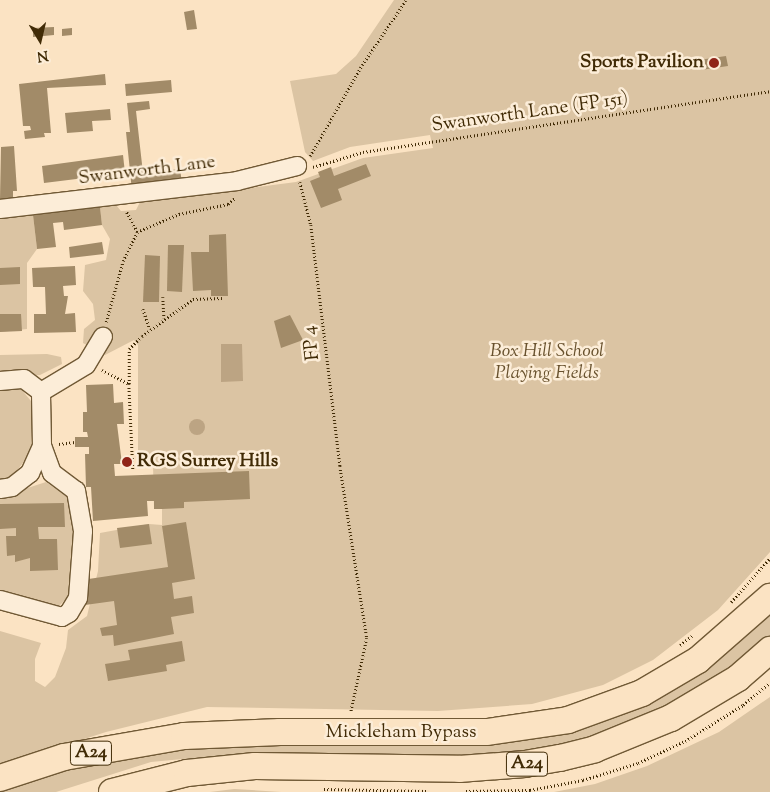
<!DOCTYPE html>
<style>
body{margin:0}
#map{position:relative;width:770px;height:792px;overflow:hidden;background:#fbe3c3;font-family:"Sorts Mill Goudy",serif}
div>[style]{position:absolute}
[style*='--x']{left:calc(var(--x)*1px);top:calc(var(--y)*1px);width:calc(var(--w)*1px);rotate:calc(var(--a)*1deg)}
.green>*{inset:0;background:#dbc4a3}
.water>*{inset:0;background:#bca483}
.round{border-radius:50%}
.building>*{inset:0;background:#a28b68}
.path>*{height:2.5px;margin-top:-1.25px;transform-origin:0;background:repeating-linear-gradient(90deg,#412b06 0 1px,transparent 0 3.5px)}
.roads{filter:drop-shadow(1px 0 #705935) drop-shadow(-1px 0 #705935) drop-shadow(0 1px #705935) drop-shadow(0 -1px #705935)}
.minor>*{height:18px;margin:-9px;padding:0 9px;transform-origin:9px;border-radius:9px;background:#fcedd8}
.highway>*{height:26px;margin:-13px;padding:0 13px;transform-origin:13px;border-radius:13px;background:#fbe3c3}
.dots>*{width:14px;height:14px;translate:-50% -50%;box-sizing:border-box;border:2px solid #fcedd8;border-radius:50%}
span{translate:-50% -50%;white-space:nowrap;text-align:center;line-height:1.15;-webkit-text-stroke:5px #fcedd8;paint-order:stroke}
.shield-label span{padding:1px 4px;background:#fcedd8;border:1px solid;border-radius:4px;-webkit-text-stroke-width:0}
.shield-label{font-size:18px;color:#412b06;font-weight:700}
.poi-label{font-size:19px;color:#412b06;font-weight:700}
.right{translate:-100% -50%;text-align:right}
.left{translate:0 -50%;text-align:left}
.street-label{font-size:19px;color:#412b06}
.park-label{font-size:19px;color:#68512d;font-style:italic}
.north{position:absolute;left:15px;top:15px;width:50px;height:50px;-webkit-text-stroke:4px #fcedd8;paint-order:stroke;rotate:171deg;font-size:14px;font-weight:700;line-height:20px;text-align:center;color:#412b06}
.north::after{content:'';display:block;margin:auto;width:18px;height:22px;background:#412b06;clip-path:polygon(50% 0,100% 100%,50% 72%,0 100%)}
</style>
<div id="map">
<div class="green">
<i style="clip-path:polygon(394px 0,770px 0,770px 552px,718px 610px,653px 660px,603px 685px,532px 704px,438px 711px,207px 707px,106px 732px,0 766px,0 631px,41px 643px,35px 659px,35px 681px,45px 687px,55px 677px,66px 648px,68px 630px,87px 616px,98px 571px,100px 533px,149px 524px,162px 525px,162px 509px,154px 509px,153px 464px,138px 451px,138px 345px,134px 340px,105px 355px,83px 343px,84px 329px,95px 320px,93px 304px,83px 291px,85px 265px,106px 260px,110px 239px,102px 225px,100px 207px,116px 205px,121px 211px,136px 210px,140px 202px,296px 182px,363px 158px,433px 148px,430px 135px,350px 147px,313px 161px,305px 152px,290px 81px,336px 74px,356px 56px)"></i>
<i style="clip-path:polygon(33px 215px,37px 249px,27px 263px,27px 329px,0 332px,0 218px)"></i>
<i style="clip-path:polygon(47px 354px,61px 357px,62px 364px,40px 375px,0 378px,0 355px)"></i>
<i style="clip-path:polygon(21px 389px,31px 401px,32px 451px,12px 477px,0 479px,0 390px)"></i>
<i style="clip-path:polygon(46px 482px,67px 497px,75px 523px,68px 597px,58px 607px,0 590px,0 497px)"></i>
<i style="clip-path:polygon(770px 607px,770px 642px,709px 689px,587px 742px,486px 756px,253px 761px,204px 757px,151px 762px,56px 792px,0 792px,0 788px,59px 771px,191px 747px,544px 735px)"></i>
<i style="clip-path:polygon(770px 697px,770px 792px,554px 792px,595px 784px,647px 766px,719px 732px)"></i>
<i style="clip-path:polygon(234px 789px,235px 789px,281px 792px,210px 792px)"></i>
</div>
<div class="water">
<i style="clip-path:polygon(221px 344px,242px 344px,243px 381px,221px 382px)"></i>
<i class="round" style="left:189px;top:419px;width:16px;height:16px"></i>
</div>
<div class="building">
<i style="clip-path:polygon(194px 10px,197px 29px,187px 30px,184px 12px)"></i>
<i style="clip-path:polygon(54px 27px,54px 35px,33px 37px,33px 28px)"></i>
<i style="clip-path:polygon(72px 28px,72px 35px,62px 36px,62px 29px)"></i>
<i style="clip-path:polygon(726px 56px,728px 66px,701px 70px,699px 60px)"></i>
<i style="clip-path:polygon(105px 74px,106px 85px,47px 88px,51px 133px,44px 133px,45px 137px,25px 139px,24px 131px,31px 130px,30px 126px,23px 126px,19px 84px)"></i>
<i style="clip-path:polygon(171px 80px,172px 92px,126px 96px,125px 84px)"></i>
<i style="clip-path:polygon(149px 101px,150px 109px,136px 111px,143px 173px,180px 169px,182px 183px,132px 191px,126px 132px,130px 132px,127px 103px)"></i>
<i style="clip-path:polygon(110px 109px,111px 120px,92px 121px,93px 131px,67px 133px,65px 113px)"></i>
<i style="clip-path:polygon(14px 146px,17px 191px,13px 191px,13px 198px,0 199px,1px 147px)"></i>
<i style="clip-path:polygon(123px 155px,125px 173px,44px 183px,42px 166px)"></i>
<i style="clip-path:polygon(366px 164px,371px 176px,338px 189px,342px 200px,321px 208px,310px 181px,320px 177px,318px 172px,331px 167px,334px 176px)"></i>
<i style="clip-path:polygon(100px 207px,102px 225px,64px 230px,63px 222px,53px 223px,56px 247px,37px 249px,33px 215px)"></i>
<i style="clip-path:polygon(226px 234px,228px 296px,211px 296px,211px 290px,193px 291px,191px 252px,209px 252px,209px 235px)"></i>
<i style="clip-path:polygon(102px 242px,104px 254px,70px 258px,69px 247px)"></i>
<i style="clip-path:polygon(168px 245px,184px 245px,182px 292px,167px 291px)"></i>
<i style="clip-path:polygon(145px 255px,160px 256px,159px 302px,143px 302px)"></i>
<i style="clip-path:polygon(75px 266px,76px 285px,63px 286px,64px 296px,68px 296px,65px 314px,75px 313px,76px 332px,34px 333px,34px 314px,46px 314px,45px 287px,33px 287px,32px 268px)"></i>
<i style="clip-path:polygon(20px 267px,20px 284px,0 285px,0 268px)"></i>
<i style="clip-path:polygon(0 314px,21px 314px,22px 331px,0 332px)"></i>
<i style="clip-path:polygon(290px 315px,303px 340px,281px 348px,274px 321px)"></i>
<i style="clip-path:polygon(113px 384px,114px 403px,123px 402px,124px 424px,117px 424px,122px 464px,114px 464px,115px 476px,249px 471px,250px 499px,184px 502px,184px 508px,162px 509px,154px 509px,154px 501px,147px 501px,148px 516px,93px 521px,91px 487px,86px 487px,85px 454px,89px 454px,89px 447px,75px 447px,75px 437px,88px 437px,87px 432px,83px 432px,83px 412px,87px 412px,86px 385px)"></i>
<i style="clip-path:polygon(64px 503px,65px 527px,38px 527px,39px 539px,57px 539px,58px 570px,30px 571px,30px 558px,15px 562px,15px 555px,7px 556px,6px 536px,16px 536px,16px 528px,0 529px,0 504px)"></i>
<i style="clip-path:polygon(186px 522px,195px 579px,172px 583px,174px 599px,192px 596px,194px 613px,171px 617px,174px 634px,114px 646px,113px 635px,102px 636px,100px 628px,117px 625px,114px 601px,85px 605px,82px 580px,168px 567px,162px 526px)"></i>
<i style="clip-path:polygon(149px 524px,152px 544px,120px 548px,117px 528px)"></i>
<i style="clip-path:polygon(182px 641px,185px 661px,166px 665px,167px 671px,108px 681px,105px 664px,130px 660px,128px 650px)"></i>
</div>
<div class="path">
<i style="--x:310;--y:156;--w:105;--a:-60.3"></i>
<i style="--x:362;--y:65;--w:78;--a:-55.9"></i>
<i style="--x:313;--y:167;--w:52;--a:-16.7"></i>
<i style="--x:363;--y:152;--w:412;--a:-8.5"></i>
<i style="--x:300;--y:182;--w:44;--a:75.7"></i>
<i style="--x:311;--y:225;--w:243;--a:83.1"></i>
<i style="--x:340;--y:466;--w:174;--a:81.1"></i>
<i style="--x:367;--y:638;--w:76;--a:102.2"></i>
<i style="--x:137;--y:232;--w:46;--a:-23.2"></i>
<i style="--x:179;--y:214;--w:50;--a:-11.5"></i>
<i style="--x:228;--y:204;--w:9;--a:-41"></i>
<i style="--x:163;--y:297;--w:21;--a:87"></i>
<i style="--x:143;--y:309;--w:21;--a:71"></i>
<i style="--x:106;--y:322;--w:63;--a:-74.4"></i>
<i style="--x:123;--y:261;--w:32;--a:-64"></i>
<i style="--x:137;--y:232;--w:24;--a:-118"></i>
<i style="--x:102;--y:370;--w:30;--a:27"></i>
<i style="--x:129;--y:384;--w:85;--a:87.3"></i>
<i style="--x:129;--y:384;--w:35;--a:-90"></i>
<i style="--x:129;--y:349;--w:18;--a:-45"></i>
<i style="--x:142;--y:336;--w:63;--a:-36"></i>
<i style="--x:193;--y:299;--w:29;--a:-2"></i>
<i style="--x:59;--y:444;--w:16;--a:-7"></i>
<i style="--x:731;--y:602;--w:59;--a:-48.4"></i>
<i style="--x:680;--y:645;--w:16;--a:-38"></i>
<i style="--x:324;--y:789;--w:102;--a:1.1"></i>
<i style="--x:466;--y:791;--w:64;--a:-0.9"></i>
<i style="--x:530;--y:790;--w:54;--a:-10.7"></i>
<i style="--x:583;--y:780;--w:58;--a:-17.2"></i>
<i style="--x:638;--y:763;--w:52;--a:-25.1"></i>
<i style="--x:685;--y:741;--w:68;--a:-31.8"></i>
<i style="--x:743;--y:705;--w:35;--a:-40"></i>
</div>
<div class="roads">
<div class="minor">
<i style="--x:0;--y:209;--w:239;--a:-6.7"></i>
<i style="--x:237;--y:181;--w:62;--a:-14"></i>
<i style="--x:0;--y:381;--w:24;--a:-5"></i>
<i style="--x:24;--y:379;--w:21;--a:37"></i>
<i style="--x:41;--y:392;--w:52;--a:-31"></i>
<i style="--x:86;--y:365;--w:33;--a:-59"></i>
<i style="--x:0;--y:489;--w:12;--a:-9"></i>
<i style="--x:12;--y:487;--w:23;--a:-38"></i>
<i style="--x:30;--y:473;--w:30;--a:-66"></i>
<i style="--x:0;--y:600;--w:64;--a:15.3"></i>
<i style="--x:62;--y:617;--w:8;--a:-30"></i>
<i style="--x:69;--y:613;--w:17;--a:-59"></i>
<i style="--x:78;--y:598;--w:67;--a:-85.7"></i>
<i style="--x:83;--y:531;--w:41;--a:-99.9"></i>
<i style="--x:76;--y:491;--w:30;--a:-143"></i>
<i style="--x:52;--y:473;--w:29;--a:-110"></i>
<i style="--x:42;--y:446;--w:54;--a:-91.1"></i>
</div>
<div class="highway">
<i style="--x:0;--y:778;--w:67;--a:-18.2"></i>
<i style="--x:64;--y:757;--w:122;--a:-9.9"></i>
<i style="--x:184;--y:736;--w:96;--a:-2.4"></i>
<i style="--x:280;--y:732;--w:207;--a:0"></i>
<i style="--x:487;--y:732;--w:82;--a:-8.4"></i>
<i style="--x:568;--y:720;--w:79;--a:-20"></i>
<i style="--x:642;--y:693;--w:65;--a:-30.5"></i>
<i style="--x:698;--y:660;--w:96;--a:-41.2"></i>
<i style="--x:112;--y:792;--w:77;--a:-14.2"></i>
<i style="--x:187;--y:773;--w:68;--a:-5.9"></i>
<i style="--x:255;--y:766;--w:204;--a:0.8"></i>
<i style="--x:459;--y:769;--w:66;--a:-4.3"></i>
<i style="--x:525;--y:764;--w:36;--a:-10"></i>
<i style="--x:560;--y:758;--w:36;--a:-14"></i>
<i style="--x:595;--y:749;--w:82;--a:-22.2"></i>
<i style="--x:671;--y:718;--w:78;--a:-30.8"></i>
<i style="--x:738;--y:678;--w:43;--a:-41.2"></i>
</div>
</div>
<div class="dots">
<i style="left:714px;top:63px;background:#8f2418"></i>
<i style="left:127px;top:462px;background:#8f2418"></i>
</div>
<div class="shield-label">
<span style="left:91px;top:753px">A24</span>
<span style="left:527px;top:764px">A24</span>
</div>
<div class="poi-label">
<span class="right" style="left:704px;top:63px">Sports Pavilion</span>
<span class="left" style="left:137px;top:462px">RGS Surrey Hills</span>
</div>
<div class="street-label">
<span style="left:530px;top:113px;rotate:-8deg">Swanworth Lane (FP 151)</span>
<span style="left:147px;top:171px;rotate:-7deg">Swanworth Lane</span>
<span style="left:312px;top:343px;rotate:-97deg">FP 4</span>
<span style="left:401px;top:733px">Mickleham Bypass</span>
</div>
<div class="park-label">
<span style="left:547px;top:363px">Box Hill School<br>Playing Fields</span>
</div>
<div class="north">N</div>
</div>
